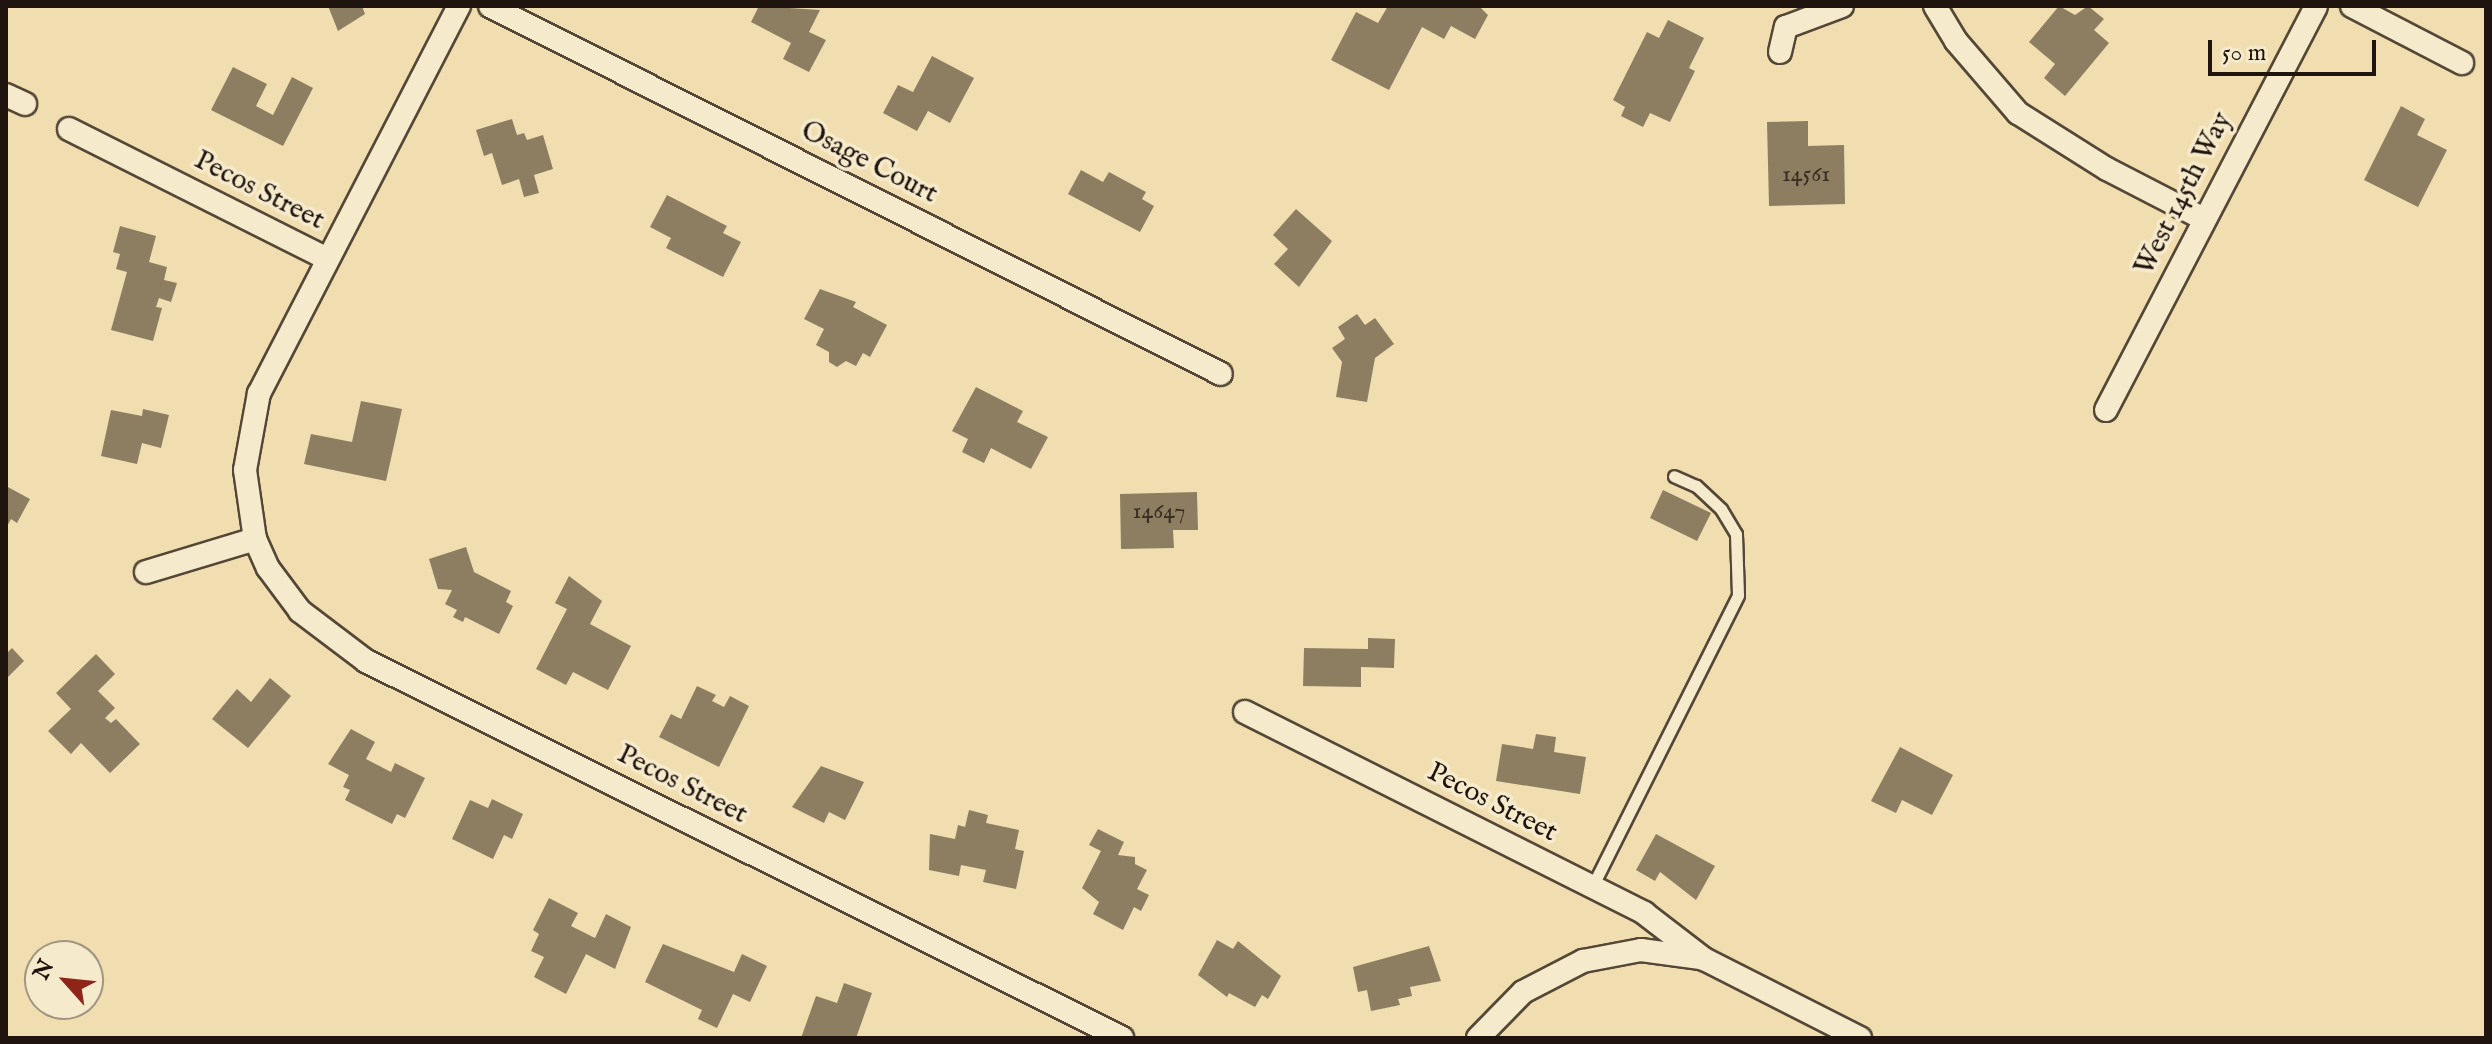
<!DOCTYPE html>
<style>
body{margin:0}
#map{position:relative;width:2492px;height:1044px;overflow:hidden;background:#f1deb0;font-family:"IM FELL English",serif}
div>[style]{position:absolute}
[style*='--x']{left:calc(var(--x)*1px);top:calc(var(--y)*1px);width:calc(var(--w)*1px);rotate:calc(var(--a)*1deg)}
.building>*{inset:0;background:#8d7e62}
.roads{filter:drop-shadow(2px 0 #544736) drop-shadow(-2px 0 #544736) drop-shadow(0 2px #544736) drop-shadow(0 -2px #544736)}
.lane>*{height:11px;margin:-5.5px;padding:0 5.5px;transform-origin:5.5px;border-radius:5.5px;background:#f6eacc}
.street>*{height:22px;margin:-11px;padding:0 11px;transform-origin:11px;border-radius:11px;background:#f6eacc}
span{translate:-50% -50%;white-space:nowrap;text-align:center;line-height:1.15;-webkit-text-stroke:7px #f6eacc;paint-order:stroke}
.number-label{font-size:24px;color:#3b2f23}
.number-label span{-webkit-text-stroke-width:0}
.street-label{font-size:28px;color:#20150e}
.frame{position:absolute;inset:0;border:8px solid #20150e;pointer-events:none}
.north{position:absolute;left:24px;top:940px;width:80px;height:80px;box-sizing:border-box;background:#f6eacc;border:2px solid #a09580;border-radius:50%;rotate:297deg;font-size:22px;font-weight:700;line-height:32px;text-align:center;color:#20150e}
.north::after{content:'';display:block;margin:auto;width:28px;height:36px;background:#8f2418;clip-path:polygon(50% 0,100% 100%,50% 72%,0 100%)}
.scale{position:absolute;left:2208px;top:40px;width:168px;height:36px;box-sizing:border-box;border:4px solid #20150e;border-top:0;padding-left:10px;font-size:24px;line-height:28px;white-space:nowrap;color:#20150e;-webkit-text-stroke:6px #f6eacc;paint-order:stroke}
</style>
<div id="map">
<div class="building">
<i style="clip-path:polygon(328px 6px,362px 6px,365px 14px,338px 31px)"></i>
<i style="clip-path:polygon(759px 6px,820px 10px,809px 32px,826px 40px,809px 72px,783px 59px,791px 43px,751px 22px)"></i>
<i style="clip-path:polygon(1388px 6px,1479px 6px,1488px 15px,1475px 39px,1451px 26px,1444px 39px,1422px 27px,1389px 90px,1331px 60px,1356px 12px,1378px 23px)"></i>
<i style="clip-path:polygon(2059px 6px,2075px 15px,2088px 6px,2104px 19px,2094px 30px,2109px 43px,2065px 96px,2044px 78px,2055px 64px,2029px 42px)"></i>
<i style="clip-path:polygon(1668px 20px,1704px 38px,1689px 68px,1695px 71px,1670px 122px,1650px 113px,1643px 127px,1621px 116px,1625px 107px,1613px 100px,1647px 32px,1659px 38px)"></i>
<i style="clip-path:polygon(932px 56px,974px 78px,950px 123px,928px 111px,917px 131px,883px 113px,898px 85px,913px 92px)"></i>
<i style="clip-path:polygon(233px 67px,267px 84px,256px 106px,273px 115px,292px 77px,313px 88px,283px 146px,211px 110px)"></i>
<i style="clip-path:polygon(2401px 106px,2425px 119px,2417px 135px,2447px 150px,2418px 207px,2364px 180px)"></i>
<i style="clip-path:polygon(512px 119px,517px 135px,524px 133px,527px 140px,543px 135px,553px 169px,534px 175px,539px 193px,524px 197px,519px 179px,502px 185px,492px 153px,484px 156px,476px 130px)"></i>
<i style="clip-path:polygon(1808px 121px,1808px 146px,1844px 145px,1845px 204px,1769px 206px,1767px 122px)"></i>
<i style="clip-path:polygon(1081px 170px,1103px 182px,1109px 172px,1146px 192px,1142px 199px,1154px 206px,1140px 232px,1068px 194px)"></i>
<i style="clip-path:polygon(667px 195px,727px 226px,723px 233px,741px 242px,723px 277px,666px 248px,671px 238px,650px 227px)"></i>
<i style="clip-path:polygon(1296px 209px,1332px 241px,1299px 287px,1274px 264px,1288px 249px,1273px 235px)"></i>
<i style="clip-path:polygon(120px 226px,156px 236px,149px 262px,167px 267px,164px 280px,177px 283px,171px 302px,159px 298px,156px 307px,162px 308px,153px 341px,111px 330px,127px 272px,116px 269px,120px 254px,113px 252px)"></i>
<i style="clip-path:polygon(820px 289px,856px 302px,853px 307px,887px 325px,870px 357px,863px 353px,856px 366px,846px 361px,837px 367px,829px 362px,829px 352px,816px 345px,824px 329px,804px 319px)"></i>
<i style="clip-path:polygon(1357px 314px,1365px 325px,1375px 318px,1394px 344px,1375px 358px,1367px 402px,1336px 397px,1342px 362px,1332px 348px,1345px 339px,1338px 327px)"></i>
<i style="clip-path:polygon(976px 387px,1023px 411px,1017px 422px,1048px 437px,1031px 469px,991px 448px,984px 463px,962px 452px,968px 439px,952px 431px)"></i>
<i style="clip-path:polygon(361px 401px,402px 409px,386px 481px,304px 464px,311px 434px,352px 442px)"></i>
<i style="clip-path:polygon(143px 409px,169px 415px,161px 448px,142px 443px,137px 464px,101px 456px,111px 410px,142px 416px)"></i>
<i style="clip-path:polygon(6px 486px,30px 499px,17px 523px,11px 519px,6px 528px)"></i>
<i style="clip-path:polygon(1663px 490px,1711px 513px,1697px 541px,1650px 518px)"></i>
<i style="clip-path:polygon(1197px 492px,1198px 530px,1173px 530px,1174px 548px,1121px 549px,1120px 494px)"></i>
<i style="clip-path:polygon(466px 547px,474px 572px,511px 591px,506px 602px,513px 606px,499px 634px,465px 617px,463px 622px,453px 617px,457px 610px,445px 604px,452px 590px,438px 589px,429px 559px)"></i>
<i style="clip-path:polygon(569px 576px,602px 601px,590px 624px,631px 646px,608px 690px,573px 672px,566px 685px,536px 669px,567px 609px,555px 603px)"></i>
<i style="clip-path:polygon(1368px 638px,1395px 639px,1394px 668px,1361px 667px,1361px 687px,1303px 686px,1304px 648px,1368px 649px)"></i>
<i style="clip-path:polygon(12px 648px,24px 661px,6px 679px,6px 654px)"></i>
<i style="clip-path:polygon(96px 654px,115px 674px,98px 691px,115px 708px,105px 718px,111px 723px,116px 719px,140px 744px,110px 773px,81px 743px,71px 754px,48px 731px,71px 709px,56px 693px)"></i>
<i style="clip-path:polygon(270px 678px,291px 696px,248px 748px,212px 719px,237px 689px,251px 702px)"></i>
<i style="clip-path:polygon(697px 686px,716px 695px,712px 701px,724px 707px,730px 696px,749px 706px,719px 767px,659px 737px,671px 714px,681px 719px)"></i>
<i style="clip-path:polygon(351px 729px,375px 742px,366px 759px,391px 772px,395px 763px,425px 778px,405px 818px,397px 814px,392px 824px,345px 800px,350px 790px,343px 787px,349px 775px,328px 764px)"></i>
<i style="clip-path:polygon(1536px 734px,1556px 737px,1554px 752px,1586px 757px,1580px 794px,1496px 781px,1502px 744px,1533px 749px)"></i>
<i style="clip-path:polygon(1900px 747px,1953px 775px,1932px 815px,1902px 800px,1896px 813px,1871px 801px)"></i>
<i style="clip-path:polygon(821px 766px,864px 782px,845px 820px,829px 812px,824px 823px,792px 807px)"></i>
<i style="clip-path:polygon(492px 799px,523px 814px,512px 839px,504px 835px,493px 859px,452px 839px,470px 800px,488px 808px)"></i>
<i style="clip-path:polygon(969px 810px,988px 815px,986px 823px,1019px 830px,1015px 849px,1024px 851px,1016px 889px,983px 882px,986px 870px,961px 865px,959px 876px,929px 870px,930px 834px,955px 839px,958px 825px,965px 827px)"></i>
<i style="clip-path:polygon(1098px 829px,1124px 842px,1118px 855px,1135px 857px,1135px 864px,1147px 870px,1137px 889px,1149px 895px,1141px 911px,1134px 907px,1123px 930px,1093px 914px,1099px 902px,1082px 888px,1101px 851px,1089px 845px)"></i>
<i style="clip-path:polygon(1656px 834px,1715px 866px,1696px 900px,1660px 872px,1655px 881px,1636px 870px)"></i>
<i style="clip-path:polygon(549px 898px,578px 913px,571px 926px,595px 938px,606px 914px,631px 927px,615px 969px,586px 954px,566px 994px,534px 977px,544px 957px,531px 951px,539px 934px,533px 930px)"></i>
<i style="clip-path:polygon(1217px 940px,1233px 949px,1238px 941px,1281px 976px,1268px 999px,1262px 995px,1255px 1007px,1229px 993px,1227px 997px,1198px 975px)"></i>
<i style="clip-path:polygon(663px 944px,734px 972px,742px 954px,767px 966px,750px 1002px,733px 994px,717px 1028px,698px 1019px,702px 1010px,645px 982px)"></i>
<i style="clip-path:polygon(1429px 946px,1441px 981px,1410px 987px,1412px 996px,1398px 999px,1400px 1005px,1371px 1011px,1367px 990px,1358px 992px,1353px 967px)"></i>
<i style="clip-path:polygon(844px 983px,872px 993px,856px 1038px,801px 1038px,816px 996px,837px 1003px)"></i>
</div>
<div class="roads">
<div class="lane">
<i style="--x:1592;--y:887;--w:326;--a:-63.4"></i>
<i style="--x:1738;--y:595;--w:61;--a:-91.9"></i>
<i style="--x:1736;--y:534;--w:29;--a:-121"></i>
<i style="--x:1721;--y:509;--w:34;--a:-137"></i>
<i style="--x:1696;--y:486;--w:24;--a:-156"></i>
</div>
<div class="street">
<i style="--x:459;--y:6;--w:436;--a:117.3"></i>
<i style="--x:259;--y:393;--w:78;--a:100.3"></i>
<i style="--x:245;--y:470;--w:70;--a:81.8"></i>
<i style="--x:255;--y:539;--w:32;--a:66"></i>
<i style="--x:268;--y:568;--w:54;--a:53.3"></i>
<i style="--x:300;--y:611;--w:83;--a:37.1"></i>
<i style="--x:366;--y:661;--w:845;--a:26.5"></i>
<i style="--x:490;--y:6;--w:818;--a:26.72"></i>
<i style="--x:1935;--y:6;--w:41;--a:59"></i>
<i style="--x:1956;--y:41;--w:95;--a:49.3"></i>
<i style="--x:2018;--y:113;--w:105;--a:32.2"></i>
<i style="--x:2107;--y:169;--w:109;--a:27.3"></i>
<i style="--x:2352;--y:6;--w:124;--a:27.4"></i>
<i style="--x:1780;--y:52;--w:26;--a:-77"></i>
<i style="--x:1786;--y:27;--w:60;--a:-20.6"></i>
<i style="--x:6;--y:95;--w:21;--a:25"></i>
<i style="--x:69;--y:129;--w:289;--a:26.7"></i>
<i style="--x:2106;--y:410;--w:455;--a:-62.5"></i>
<i style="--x:146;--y:572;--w:114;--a:-16.8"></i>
<i style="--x:1245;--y:712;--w:447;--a:26.7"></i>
<i style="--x:1644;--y:913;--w:76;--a:37.5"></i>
<i style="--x:1704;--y:959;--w:175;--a:26.9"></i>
<i style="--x:1478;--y:1038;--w:64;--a:-45.6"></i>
<i style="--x:1523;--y:992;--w:68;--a:-27.3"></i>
<i style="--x:1583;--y:961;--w:59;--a:-10.7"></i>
<i style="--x:1641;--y:950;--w:60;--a:7.7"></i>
</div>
</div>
<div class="number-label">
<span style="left:1806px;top:175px">14561</span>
<span style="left:1159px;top:512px">14647</span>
</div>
<div class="street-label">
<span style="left:869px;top:163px;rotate:27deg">Osage Court</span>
<span style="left:259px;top:191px;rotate:27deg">Pecos Street</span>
<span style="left:2184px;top:194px;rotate:-63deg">West 145th Way</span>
<span style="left:682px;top:785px;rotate:27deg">Pecos Street</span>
<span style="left:1492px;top:803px;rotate:27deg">Pecos Street</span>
</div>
<div class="frame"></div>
<div class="north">N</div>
<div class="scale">50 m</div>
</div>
